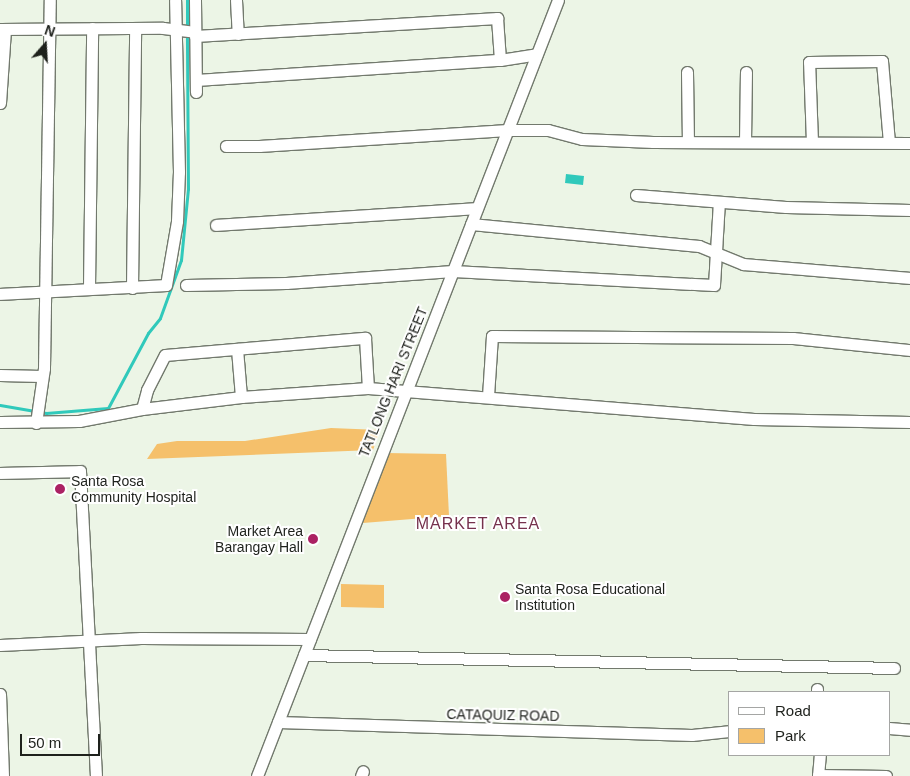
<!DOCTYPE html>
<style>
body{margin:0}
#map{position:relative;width:910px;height:776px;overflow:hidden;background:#ecf5e6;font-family:Helvetica,sans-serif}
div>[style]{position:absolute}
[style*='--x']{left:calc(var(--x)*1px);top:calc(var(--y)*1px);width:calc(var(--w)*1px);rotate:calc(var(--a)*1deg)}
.green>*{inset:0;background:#f5c06b}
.water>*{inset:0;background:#30c9bb}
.stream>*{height:3px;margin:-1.5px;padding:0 1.5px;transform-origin:1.5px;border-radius:1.5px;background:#30c9bb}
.roads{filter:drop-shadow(1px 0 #72796d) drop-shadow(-1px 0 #72796d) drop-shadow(0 1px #72796d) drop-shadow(0 -1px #72796d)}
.minor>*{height:11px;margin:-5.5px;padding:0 5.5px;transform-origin:5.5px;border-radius:5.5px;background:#fff}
.dots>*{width:14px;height:14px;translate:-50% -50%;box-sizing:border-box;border:2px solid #fff;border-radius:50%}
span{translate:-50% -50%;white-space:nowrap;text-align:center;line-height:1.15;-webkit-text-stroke:4px #fff;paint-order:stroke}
.street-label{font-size:14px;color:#1e211c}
.poi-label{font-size:14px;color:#1e211c}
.left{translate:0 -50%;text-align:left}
.right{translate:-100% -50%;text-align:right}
.quarter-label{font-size:16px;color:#75314c;letter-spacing:1px}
.legend{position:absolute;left:728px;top:691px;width:162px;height:65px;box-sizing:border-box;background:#fff;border:1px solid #a5a6a4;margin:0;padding:6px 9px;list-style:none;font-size:15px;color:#1e211c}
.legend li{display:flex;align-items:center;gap:10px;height:25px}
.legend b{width:25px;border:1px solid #a5a6a4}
.north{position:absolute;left:20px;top:20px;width:50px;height:50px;-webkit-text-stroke:4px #fff;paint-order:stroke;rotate:19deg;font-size:14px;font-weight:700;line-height:20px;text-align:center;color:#1e211c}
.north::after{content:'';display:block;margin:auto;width:18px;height:22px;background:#1e211c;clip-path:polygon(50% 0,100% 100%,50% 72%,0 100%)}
.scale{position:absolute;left:20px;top:734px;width:80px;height:22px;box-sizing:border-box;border:2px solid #1e211c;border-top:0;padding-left:6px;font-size:15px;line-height:18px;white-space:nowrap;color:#1e211c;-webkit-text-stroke:4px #fff;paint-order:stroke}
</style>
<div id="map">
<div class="green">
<i style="clip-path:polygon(331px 428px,380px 430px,373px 450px,147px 459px,157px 444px,177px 441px,245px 441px)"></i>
<i style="clip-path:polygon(386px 453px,446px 454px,449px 516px,363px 523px)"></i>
<i style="clip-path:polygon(341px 584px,384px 585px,384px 608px,341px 607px)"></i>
</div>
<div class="water">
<i style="clip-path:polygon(566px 174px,584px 176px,583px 185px,565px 183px)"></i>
</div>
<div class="stream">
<i style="--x:187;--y:0;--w:28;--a:90"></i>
<i style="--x:0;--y:405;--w:47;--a:9.9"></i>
<i style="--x:46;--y:413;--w:62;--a:-4.6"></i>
<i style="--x:108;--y:408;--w:85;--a:-61.9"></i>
<i style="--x:148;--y:333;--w:19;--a:-51"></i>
<i style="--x:160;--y:318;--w:62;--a:-70.1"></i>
<i style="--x:181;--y:260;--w:71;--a:-84.4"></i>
<i style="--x:188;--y:189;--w:155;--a:-90.4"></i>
</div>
<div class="roads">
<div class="minor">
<i style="--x:195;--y:0;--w:92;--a:89.4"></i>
<i style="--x:236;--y:0;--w:34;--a:87"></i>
<i style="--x:0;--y:29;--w:163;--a:-0.4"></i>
<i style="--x:163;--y:28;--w:32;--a:7"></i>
<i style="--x:195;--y:36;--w:303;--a:-3.4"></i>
<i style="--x:497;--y:18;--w:42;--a:85.9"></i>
<i style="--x:687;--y:72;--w:70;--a:89.2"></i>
<i style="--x:196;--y:80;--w:305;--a:-3.8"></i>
<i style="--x:500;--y:60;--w:37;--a:-9"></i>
<i style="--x:0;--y:103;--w:74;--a:-86.1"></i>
<i style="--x:745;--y:142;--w:70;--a:-89.2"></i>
<i style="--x:812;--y:142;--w:80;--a:-92.1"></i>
<i style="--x:809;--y:62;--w:73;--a:-0.8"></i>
<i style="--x:882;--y:61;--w:81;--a:85.1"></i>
<i style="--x:226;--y:146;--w:33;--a:0"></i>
<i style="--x:259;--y:146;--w:249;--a:-3.7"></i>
<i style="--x:507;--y:130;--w:41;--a:0"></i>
<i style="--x:548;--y:130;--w:35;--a:15"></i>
<i style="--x:582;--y:139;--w:71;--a:2.4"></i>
<i style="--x:653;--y:142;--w:257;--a:0.2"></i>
<i style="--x:636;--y:195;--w:150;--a:4.6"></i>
<i style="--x:786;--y:207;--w:124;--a:1.4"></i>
<i style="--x:471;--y:224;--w:229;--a:5.5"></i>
<i style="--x:699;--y:246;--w:48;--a:22.2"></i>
<i style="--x:743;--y:264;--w:168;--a:4.8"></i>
<i style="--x:216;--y:225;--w:261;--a:-3.7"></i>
<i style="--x:186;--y:285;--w:100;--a:-1.1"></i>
<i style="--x:286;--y:283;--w:167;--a:-4.1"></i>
<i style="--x:453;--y:271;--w:261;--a:3.1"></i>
<i style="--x:714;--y:285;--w:83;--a:-86.6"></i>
<i style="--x:89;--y:288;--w:260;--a:-89.3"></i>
<i style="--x:132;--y:288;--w:260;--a:-89.3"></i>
<i style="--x:0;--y:294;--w:166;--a:-3.1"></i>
<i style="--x:166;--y:285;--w:65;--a:-80.2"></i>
<i style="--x:177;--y:221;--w:49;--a:-87.7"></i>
<i style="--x:179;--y:172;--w:172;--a:-91.3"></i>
<i style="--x:237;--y:349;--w:48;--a:85.2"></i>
<i style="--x:0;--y:375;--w:41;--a:1.4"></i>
<i style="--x:488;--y:396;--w:60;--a:-86.2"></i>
<i style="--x:492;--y:336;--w:301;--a:0.4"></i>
<i style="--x:793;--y:338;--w:118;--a:5.9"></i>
<i style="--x:142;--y:409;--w:20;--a:-75"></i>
<i style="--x:147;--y:390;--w:39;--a:-63"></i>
<i style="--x:165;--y:355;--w:201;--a:-4.9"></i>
<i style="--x:365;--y:338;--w:50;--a:86.6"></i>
<i style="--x:0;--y:422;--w:79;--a:-0.7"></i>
<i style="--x:79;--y:421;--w:64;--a:-10.8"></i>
<i style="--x:142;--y:409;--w:100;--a:-6.9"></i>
<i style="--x:241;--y:397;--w:127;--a:-4.1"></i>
<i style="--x:368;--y:388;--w:387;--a:4.6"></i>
<i style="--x:754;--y:419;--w:156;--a:1.1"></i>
<i style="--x:36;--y:423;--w:56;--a:-81.7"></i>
<i style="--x:44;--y:368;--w:368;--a:-89.1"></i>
<i style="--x:0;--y:473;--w:80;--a:-1.4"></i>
<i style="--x:80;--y:471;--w:305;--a:87"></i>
<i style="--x:0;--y:645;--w:141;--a:-2.8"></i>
<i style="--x:141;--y:638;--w:169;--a:0.3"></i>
<i style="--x:304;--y:655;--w:590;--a:1.26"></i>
<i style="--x:817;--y:689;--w:3;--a:90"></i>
<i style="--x:0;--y:694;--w:82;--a:87.9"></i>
<i style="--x:278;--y:722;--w:414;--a:1.8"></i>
<i style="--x:692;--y:735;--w:37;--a:-6"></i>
<i style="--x:889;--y:728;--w:21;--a:5"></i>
<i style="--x:818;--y:775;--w:68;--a:0.8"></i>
<i style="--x:257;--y:776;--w:832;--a:-68.8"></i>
<i style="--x:361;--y:776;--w:5;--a:-68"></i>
<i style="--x:818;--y:776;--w:21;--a:-85"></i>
</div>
</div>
<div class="dots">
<i style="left:60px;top:489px;background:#ab2163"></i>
<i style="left:313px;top:539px;background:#ab2163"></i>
<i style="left:505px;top:597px;background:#ab2163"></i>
</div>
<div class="street-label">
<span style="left:393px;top:382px;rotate:-68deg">TATLONG HARI STREET</span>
<span style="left:503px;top:715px;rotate:1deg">CATAQUIZ ROAD</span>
</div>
<div class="poi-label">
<span class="left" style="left:71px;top:489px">Santa Rosa<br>Community Hospital</span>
<span class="right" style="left:303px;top:539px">Market Area<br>Barangay Hall</span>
<span class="left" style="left:515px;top:597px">Santa Rosa Educational<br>Institution</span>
</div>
<div class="quarter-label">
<span style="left:478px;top:524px">MARKET AREA</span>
</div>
<ul class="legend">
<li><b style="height:6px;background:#fff"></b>Road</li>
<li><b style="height:14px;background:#f5c06b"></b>Park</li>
</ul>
<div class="north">N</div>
<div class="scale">50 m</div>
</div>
